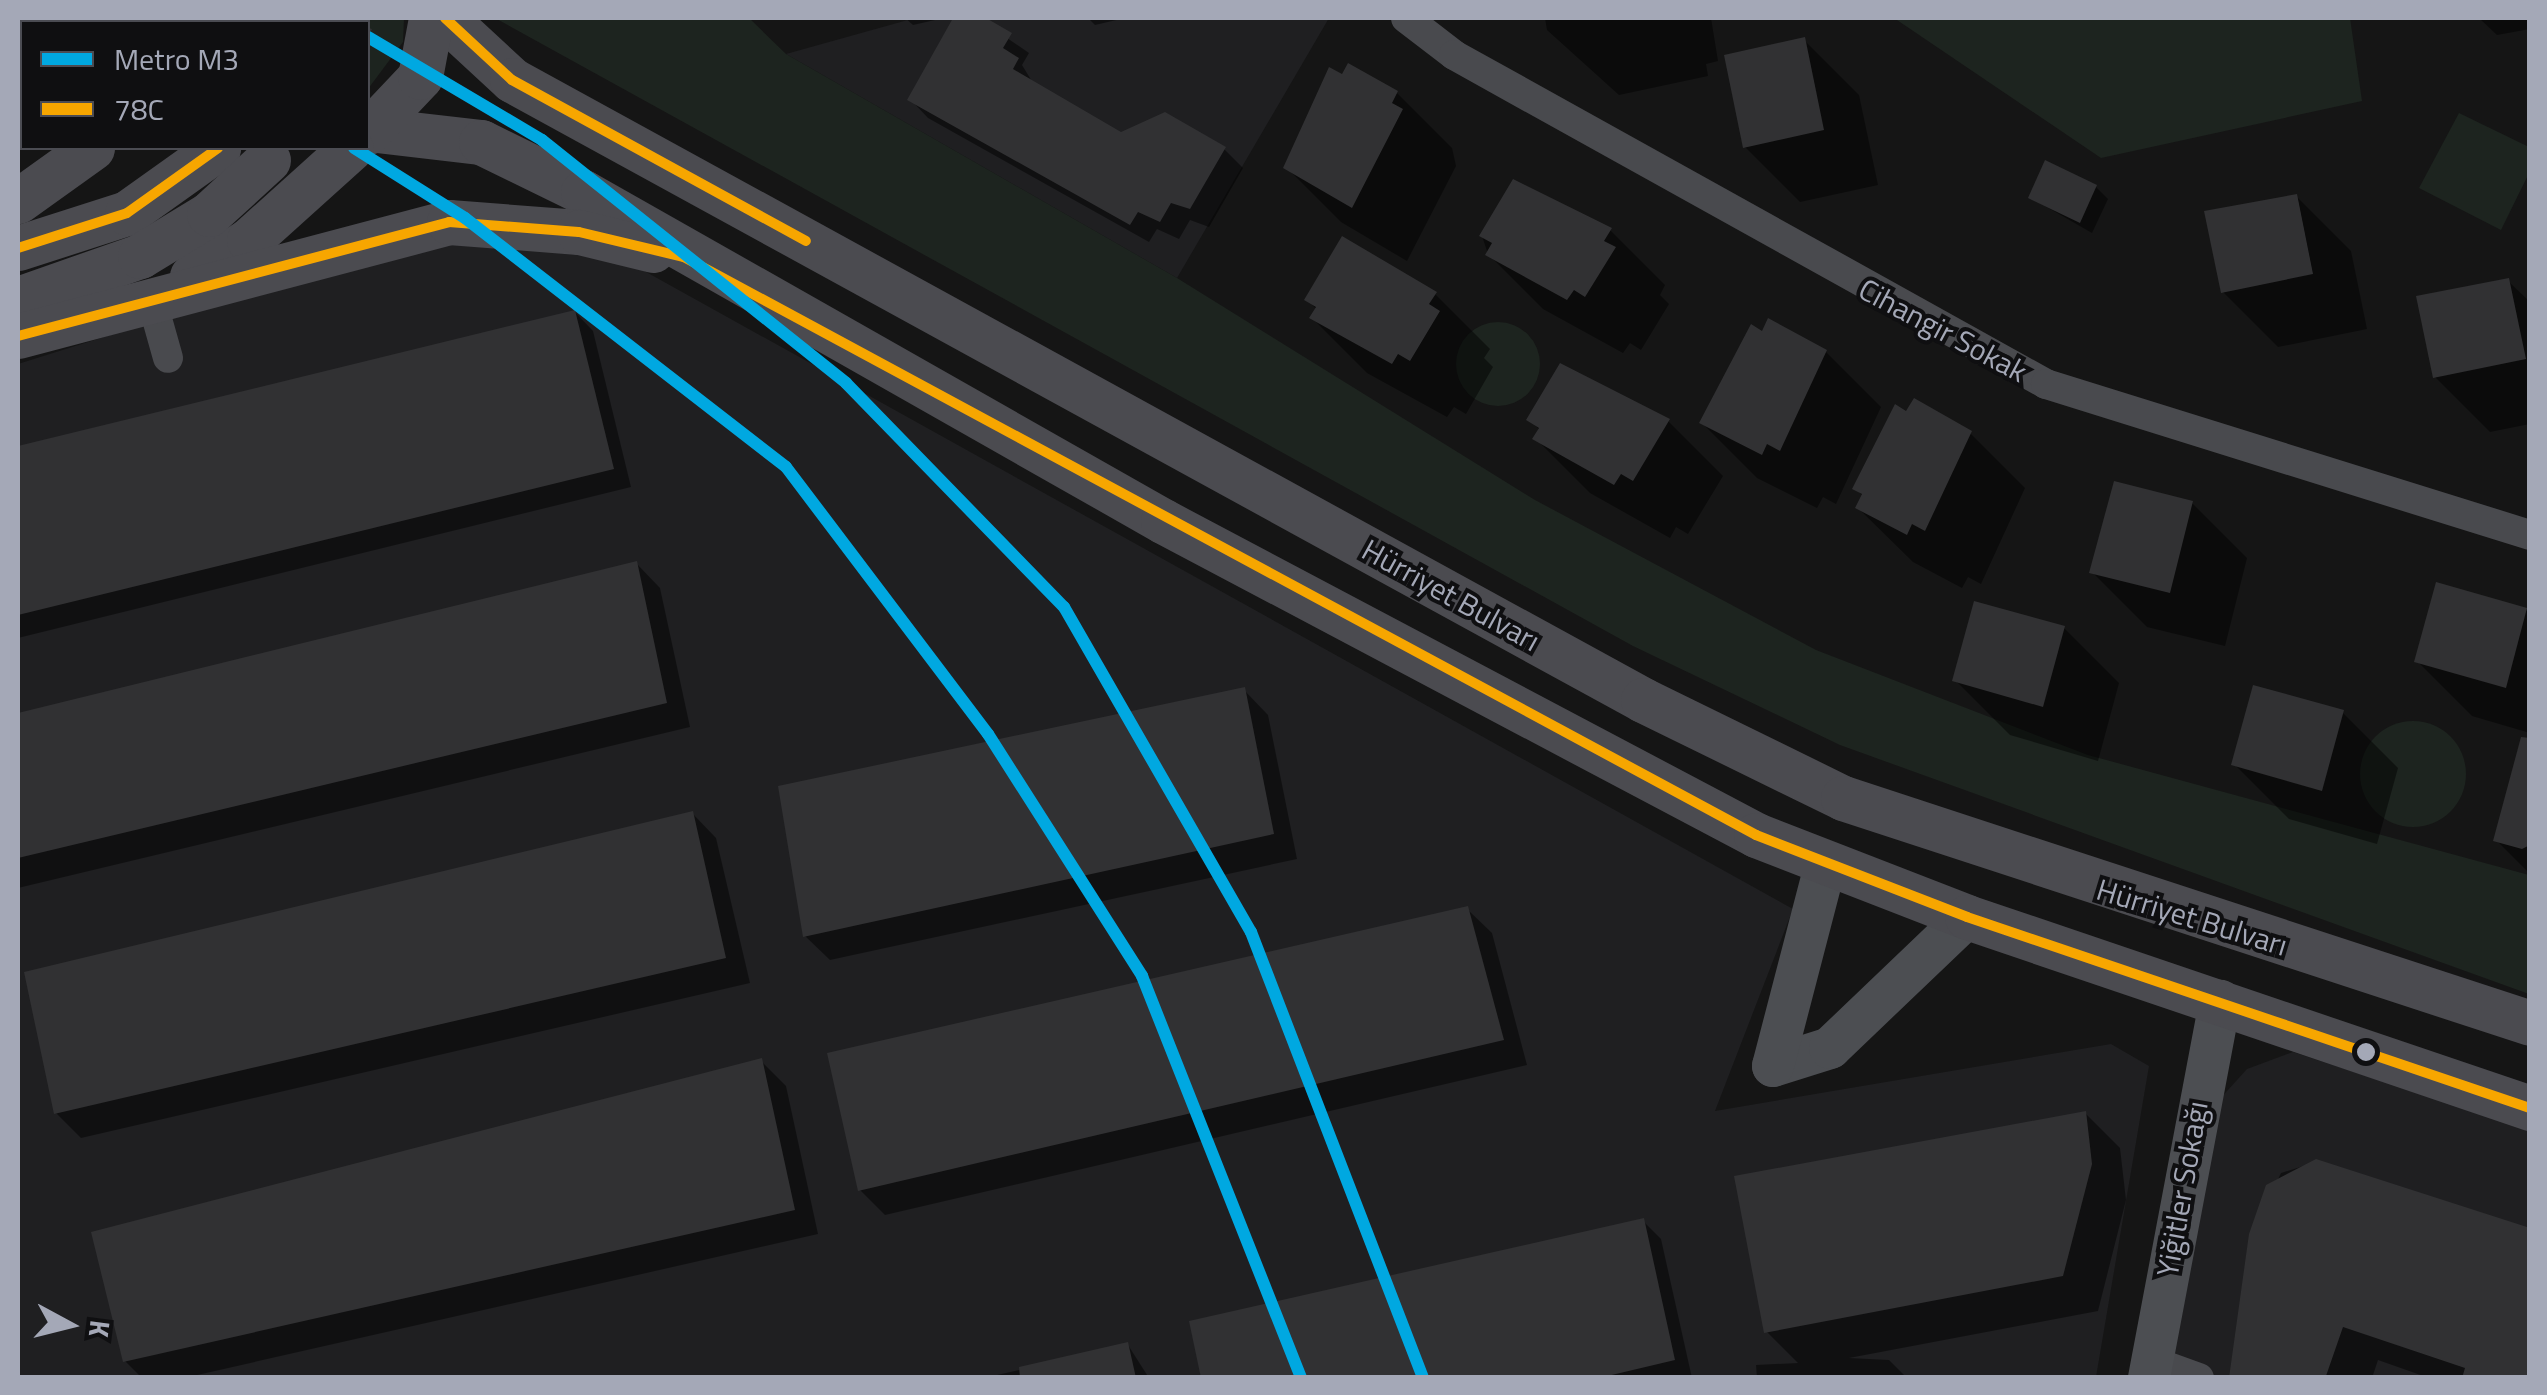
<!DOCTYPE html>
<meta charset="utf-8">
<style>
body{margin:0}
#map{position:relative;width:2547px;height:1395px;overflow:hidden;background:#151515;font-family:"Titillium Web",sans-serif}
div>[style]{position:absolute}
[style*='--x']{left:calc(var(--x)*1px);top:calc(var(--y)*1px);width:calc(var(--w)*1px);rotate:calc(var(--a)*1deg)}
.built>*{inset:0;background:#1f1f21}
.green>*{inset:0;background:#1d241f}
.round{border-radius:50%}
.shadow>*{inset:0;background:#0007}
.building>*{inset:0;background:#313133}
.primary-tunnel>*{height:45px;margin-top:-22.5px;transform-origin:0;background:repeating-linear-gradient(90deg,#323235 0 45px,transparent 0 67px)}
.street>*{height:30px;margin:-15px;padding:0 15px;transform-origin:15px;border-radius:15px;background:#494a4e}
.secondary>*{height:42px;margin:-21px;padding:0 21px;transform-origin:21px;border-radius:21px;background:#4c4e52}
.primary>*{height:45px;margin:-22.5px;padding:0 22.5px;transform-origin:22.5px;border-radius:22.5px;background:#4b4b50}
.bus-1>*{height:10px;margin:-5px;padding:0 5px;transform-origin:5px;border-radius:5px;background:#f7a600}
.metro-1>*{height:12px;margin:-6px;padding:0 6px;transform-origin:6px;border-radius:6px;background:#00a8e1}
.dots>*{width:28px;height:28px;translate:-50% -50%;box-sizing:border-box;border:5px solid #0f0f11;border-radius:50%}
span{translate:-50% -50%;white-space:nowrap;text-align:center;line-height:1.15;-webkit-text-stroke:8px #0f0f11;paint-order:stroke}
.street-label{font-size:30px;color:#a4a8b7}
.frame{position:absolute;inset:0;border:20px solid #a4a8b7;pointer-events:none}
.legend{position:absolute;left:20px;top:20px;width:350px;height:130px;box-sizing:border-box;background:#0f0f11;border:2px solid #4b4c53;margin:0;padding:12px 18px;list-style:none;font-size:30px;color:#a4a8b7}
.legend li{display:flex;align-items:center;gap:20px;height:50px}
.legend b{width:50px;border:2px solid #4b4c53}
.north{position:absolute;left:20px;top:1275px;width:100px;height:100px;-webkit-text-stroke:8px #0f0f11;paint-order:stroke;rotate:97deg;font-size:28px;font-weight:700;line-height:40px;text-align:center;color:#a4a8b7}
.north::after{content:'';display:block;margin:auto;width:35px;height:45px;background:#a4a8b7;clip-path:polygon(50% 0,100% 100%,50% 72%,0 100%)}
</style>
<div id="map">
<div class="built">
<i style="clip-path:polygon(18px 18px,59px 22px,22px 22px,26px 148px,18px 151px)"></i>
<i style="clip-path:polygon(915px 18px,1329px 18px,1177px 278px,786px 54px)"></i>
<i style="clip-path:polygon(499px 226px,639px 268px,1793px 909px,1715px 1111px,2111px 1044px,2149px 1066px,2096px 1377px,18px 1378px,18px 364px,451px 228px)"></i>
<i style="clip-path:polygon(2293px 1052px,2529px 1129px,2529px 1377px,2154px 1378px,2208px 1112px,2247px 1069px)"></i>
</div>
<div class="green">
<i style="clip-path:polygon(212px 18px,404px 18px,403px 42px,368px 89px,368px 22px)"></i>
<i style="clip-path:polygon(495px 18px,749px 18px,786px 54px,1177px 278px,1535px 500px,1816px 650px,2088px 755px,2529px 875px,2529px 994px,1840px 745px,1633px 646px)"></i>
<i style="clip-path:polygon(1894px 18px,2350px 18px,2362px 101px,2101px 158px)"></i>
<i style="clip-path:polygon(2459px 113px,2529px 147px,2529px 173px,2501px 230px,2419px 188px)"></i>
<i class="round" style="left:1456px;top:322px;width:84px;height:84px"></i>
<i class="round" style="left:2360px;top:721px;width:106px;height:106px"></i>
</div>
<div class="shadow">
<i style="clip-path:polygon(905px 18px,944px 18px,913px 25px)"></i>
<i style="clip-path:polygon(978px 18px,1029px 53px,1022px 65px,1033px 83px,1120px 135px,1224px 149px,1243px 168px,1209px 227px,1190px 220px,1179px 239px,1157px 229px,1149px 242px,928px 118px,910px 99px)"></i>
<i style="clip-path:polygon(1088px 18px,1125px 18px,1095px 25px)"></i>
<i style="clip-path:polygon(1545px 18px,1711px 18px,1718px 61px,1706px 64px,1708px 76px,1619px 95px,1547px 30px)"></i>
<i style="clip-path:polygon(2479px 18px,2530px 18px,2530px 29px,2497px 35px)"></i>
<i style="clip-path:polygon(18px 26px,22px 31px,18px 97px)"></i>
<i style="clip-path:polygon(1804px 40px,1859px 95px,1878px 185px,1800px 202px,1745px 147px)"></i>
<i style="clip-path:polygon(1397px 93px,1452px 148px,1456px 166px,1407px 261px,1341px 222px,1286px 167px)"></i>
<i style="clip-path:polygon(2096px 187px,2108px 199px,2092px 233px,2031px 198px)"></i>
<i style="clip-path:polygon(2296px 196px,2351px 251px,2367px 329px,2278px 347px,2223px 292px)"></i>
<i style="clip-path:polygon(1610px 230px,1665px 285px,1660px 295px,1669px 304px,1641px 350px,1630px 343px,1623px 353px,1543px 309px,1488px 254px,1482px 236px)"></i>
<i style="clip-path:polygon(2508px 281px,2530px 302px,2530px 424px,2490px 432px,2435px 377px)"></i>
<i style="clip-path:polygon(1435px 294px,1490px 349px,1484px 358px,1493px 367px,1466px 414px,1454px 407px,1447px 417px,1367px 373px,1312px 318px,1317px 310px,1307px 299px)"></i>
<i style="clip-path:polygon(575px 312px,593px 331px,631px 487px,18px 638px,18px 449px)"></i>
<i style="clip-path:polygon(1826px 352px,1881px 407px,1836px 504px,1823px 497px,1817px 508px,1757px 478px,1702px 423px)"></i>
<i style="clip-path:polygon(1529px 420px,1668px 421px,1723px 476px,1688px 534px,1676px 527px,1670px 538px,1590px 493px,1535px 438px,1540px 430px)"></i>
<i style="clip-path:polygon(1970px 433px,2025px 488px,1981px 584px,1968px 577px,1962px 588px,1913px 562px,1858px 508px,1864px 497px,1855px 488px)"></i>
<i style="clip-path:polygon(2192px 503px,2247px 558px,2225px 646px,2147px 627px,2092px 572px)"></i>
<i style="clip-path:polygon(636px 563px,660px 588px,690px 727px,18px 888px,18px 715px)"></i>
<i style="clip-path:polygon(2526px 610px,2530px 613px,2530px 733px,2472px 716px,2417px 661px)"></i>
<i style="clip-path:polygon(2064px 628px,2119px 683px,2098px 761px,2010px 735px,1955px 680px)"></i>
<i style="clip-path:polygon(1244px 690px,1268px 715px,1297px 859px,830px 960px,805px 936px)"></i>
<i style="clip-path:polygon(2343px 713px,2398px 768px,2377px 844px,2289px 819px,2234px 764px)"></i>
<i style="clip-path:polygon(2530px 768px,2530px 874px,2496px 840px)"></i>
<i style="clip-path:polygon(692px 813px,716px 838px,750px 983px,81px 1138px,56px 1113px)"></i>
<i style="clip-path:polygon(1467px 909px,1492px 933px,1527px 1065px,885px 1215px,860px 1190px)"></i>
<i style="clip-path:polygon(761px 1061px,786px 1086px,818px 1234px,184px 1378px,142px 1378px,125px 1361px)"></i>
<i style="clip-path:polygon(2085px 1113px,2120px 1148px,2126px 1200px,2098px 1311px,1849px 1358px,1889px 1360px,1907px 1378px,1757px 1378px,1756px 1365px,1798px 1363px,1767px 1332px)"></i>
<i style="clip-path:polygon(2316px 1162px,2530px 1378px,2429px 1378px,2378px 1360px,2372px 1378px,2239px 1378px,2251px 1234px,2281px 1173px)"></i>
<i style="clip-path:polygon(1643px 1221px,1661px 1239px,1692px 1378px,1204px 1378px)"></i>
<i style="clip-path:polygon(1128px 1345px,1149px 1378px,984px 1378px)"></i>
</div>
<div class="building">
<i style="clip-path:polygon(953px 18px,986px 18px,1012px 33px,1003px 48px,1019px 58px,1013px 69px,1121px 132px,1165px 112px,1226px 147px,1190px 209px,1171px 203px,1160px 222px,1138px 212px,1130px 225px,907px 100px)"></i>
<i style="clip-path:polygon(1805px 37px,1824px 130px,1743px 148px,1724px 55px)"></i>
<i style="clip-path:polygon(1348px 63px,1398px 91px,1392px 103px,1403px 109px,1352px 208px,1283px 168px,1329px 67px,1342px 74px)"></i>
<i style="clip-path:polygon(2045px 160px,2097px 185px,2080px 223px,2028px 198px)"></i>
<i style="clip-path:polygon(1513px 179px,1612px 228px,1604px 241px,1616px 247px,1585px 297px,1574px 290px,1567px 300px,1485px 255px,1492px 243px,1479px 236px)"></i>
<i style="clip-path:polygon(2297px 194px,2313px 274px,2221px 293px,2204px 211px)"></i>
<i style="clip-path:polygon(1342px 236px,1437px 292px,1429px 304px,1440px 311px,1410px 361px,1398px 354px,1392px 364px,1309px 318px,1316px 307px,1304px 300px)"></i>
<i style="clip-path:polygon(2509px 278px,2526px 359px,2433px 378px,2416px 296px)"></i>
<i style="clip-path:polygon(575px 310px,614px 469px,18px 615px,18px 446px)"></i>
<i style="clip-path:polygon(1768px 318px,1827px 350px,1780px 451px,1767px 444px,1762px 455px,1699px 423px,1751px 324px,1762px 331px)"></i>
<i style="clip-path:polygon(1560px 363px,1670px 419px,1633px 481px,1621px 474px,1614px 485px,1532px 439px,1539px 428px,1526px 420px)"></i>
<i style="clip-path:polygon(1914px 398px,1972px 431px,1925px 531px,1912px 524px,1907px 535px,1855px 508px,1862px 494px,1852px 489px,1895px 404px,1906px 411px)"></i>
<i style="clip-path:polygon(2114px 481px,2193px 501px,2170px 593px,2089px 573px)"></i>
<i style="clip-path:polygon(637px 561px,667px 703px,18px 858px,18px 713px)"></i>
<i style="clip-path:polygon(2436px 582px,2527px 608px,2506px 688px,2414px 662px)"></i>
<i style="clip-path:polygon(1974px 601px,2065px 626px,2043px 707px,1952px 681px)"></i>
<i style="clip-path:polygon(2253px 685px,2344px 710px,2322px 791px,2231px 765px)"></i>
<i style="clip-path:polygon(1245px 687px,1274px 834px,803px 937px,778px 786px)"></i>
<i style="clip-path:polygon(2521px 737px,2530px 738px,2530px 845px,2522px 849px,2493px 841px)"></i>
<i style="clip-path:polygon(693px 811px,726px 958px,54px 1114px,24px 972px)"></i>
<i style="clip-path:polygon(1468px 906px,1504px 1040px,858px 1191px,827px 1053px)"></i>
<i style="clip-path:polygon(762px 1058px,795px 1210px,123px 1362px,91px 1232px)"></i>
<i style="clip-path:polygon(2086px 1111px,2092px 1164px,2063px 1276px,1764px 1333px,1734px 1176px)"></i>
<i style="clip-path:polygon(2316px 1159px,2530px 1228px,2530px 1378px,2462px 1378px,2465px 1368px,2343px 1327px,2326px 1376px,2229px 1378px,2249px 1234px,2266px 1185px)"></i>
<i style="clip-path:polygon(1644px 1218px,1675px 1360px,1599px 1378px,1201px 1378px,1189px 1321px)"></i>
<i style="clip-path:polygon(1128px 1342px,1136px 1378px,1020px 1378px,1019px 1367px)"></i>
</div>
<div class="primary-tunnel">
<i style="--x:306;--y:22;--w:4;--a:-63"></i>
<i style="--x:350;--y:22;--w:4;--a:-63"></i>
</div>
<div class="street">
<i style="--x:1406;--y:18;--w:61;--a:37.6"></i>
<i style="--x:1454;--y:55;--w:677;--a:29.06"></i>
<i style="--x:2046;--y:384;--w:507;--a:17.33"></i>
<i style="--x:152;--y:301;--w:59;--a:74.3"></i>
<i style="--x:2152;--y:1361;--w:50;--a:19.9"></i>
</div>
<div class="secondary">
<i style="--x:1773;--y:1066;--w:60;--a:-17.5"></i>
<i style="--x:1830;--y:1048;--w:190;--a:-43.7"></i>
<i style="--x:1773;--y:1066;--w:211;--a:-75.4"></i>
<i style="--x:2149;--y:1378;--w:384;--a:-79.3"></i>
</div>
<div class="primary">
<i style="--x:97;--y:18;--w:5;--a:53"></i>
<i style="--x:173;--y:18;--w:7;--a:34"></i>
<i style="--x:445;--y:18;--w:91;--a:42.8"></i>
<i style="--x:512;--y:80;--w:1290;--a:28.73"></i>
<i style="--x:1643;--y:700;--w:223;--a:26.1"></i>
<i style="--x:1843;--y:798;--w:723;--a:18.13"></i>
<i style="--x:368;--y:129;--w:114;--a:6.6"></i>
<i style="--x:481;--y:142;--w:114;--a:26.1"></i>
<i style="--x:583;--y:192;--w:667;--a:29.56"></i>
<i style="--x:1163;--y:521;--w:671;--a:27.9"></i>
<i style="--x:1756;--y:835;--w:226;--a:21.2"></i>
<i style="--x:1967;--y:917;--w:595;--a:18.74"></i>
<i style="--x:368;--y:132;--w:76;--a:-46.6"></i>
<i style="--x:420;--y:77;--w:60;--a:-79.4"></i>
<i style="--x:18;--y:201;--w:91;--a:-35.6"></i>
<i style="--x:18;--y:248;--w:114;--a:-17.8"></i>
<i style="--x:127;--y:213;--w:112;--a:-35.5"></i>
<i style="--x:192;--y:276;--w:67;--a:-32.3"></i>
<i style="--x:249;--y:240;--w:137;--a:-42"></i>
<i style="--x:18;--y:299;--w:129;--a:-19.4"></i>
<i style="--x:140;--y:256;--w:81;--a:-31.3"></i>
<i style="--x:209;--y:214;--w:80;--a:-42.5"></i>
<i style="--x:18;--y:336;--w:446;--a:-14.8"></i>
<i style="--x:449;--y:222;--w:130;--a:4.4"></i>
<i style="--x:579;--y:232;--w:76;--a:13.7"></i>
</div>
<div class="bus-1">
<i style="--x:445;--y:18;--w:91;--a:42.8"></i>
<i style="--x:512;--y:80;--w:335;--a:28.7"></i>
<i style="--x:18;--y:248;--w:114;--a:-17.8"></i>
<i style="--x:127;--y:213;--w:112;--a:-35.5"></i>
<i style="--x:18;--y:336;--w:446;--a:-14.8"></i>
<i style="--x:449;--y:222;--w:130;--a:4.4"></i>
<i style="--x:579;--y:232;--w:108;--a:13.4"></i>
<i style="--x:684;--y:257;--w:1218;--a:28.33"></i>
<i style="--x:1756;--y:835;--w:226;--a:21.2"></i>
<i style="--x:1967;--y:917;--w:595;--a:18.74"></i>
</div>
<div class="metro-1">
<i style="--x:368;--y:37;--w:202;--a:30.6"></i>
<i style="--x:542;--y:140;--w:389;--a:38.6"></i>
<i style="--x:846;--y:383;--w:313;--a:45.8"></i>
<i style="--x:1064;--y:607;--w:375;--a:60.1"></i>
<i style="--x:1251;--y:932;--w:478;--a:68.9"></i>
<i style="--x:354;--y:148;--w:131;--a:32.2"></i>
<i style="--x:465;--y:218;--w:406;--a:37.8"></i>
<i style="--x:786;--y:467;--w:335;--a:52.9"></i>
<i style="--x:988;--y:734;--w:287;--a:57.5"></i>
<i style="--x:1142;--y:976;--w:432;--a:68.4"></i>
</div>
<div class="dots">
<i style="left:2366px;top:1052px;background:#a4a8b7"></i>
</div>
<div class="street-label">
<span style="left:1943px;top:330px;rotate:28deg">Cihangir Sokak</span>
<span style="left:1451px;top:595px;rotate:29deg">Hürriyet Bulvarı</span>
<span style="left:2192px;top:917px;rotate:17deg">Hürriyet Bulvarı</span>
<span style="left:2182px;top:1189px;rotate:-80deg">Yiğitler Sokağı</span>
</div>
<div class="frame"></div>
<ul class="legend">
<li><b style="height:12px;background:#00a8e1"></b>Metro M3</li>
<li><b style="height:12px;background:#f7a600"></b>78C</li>
</ul>
<div class="north">K</div>
</div>
